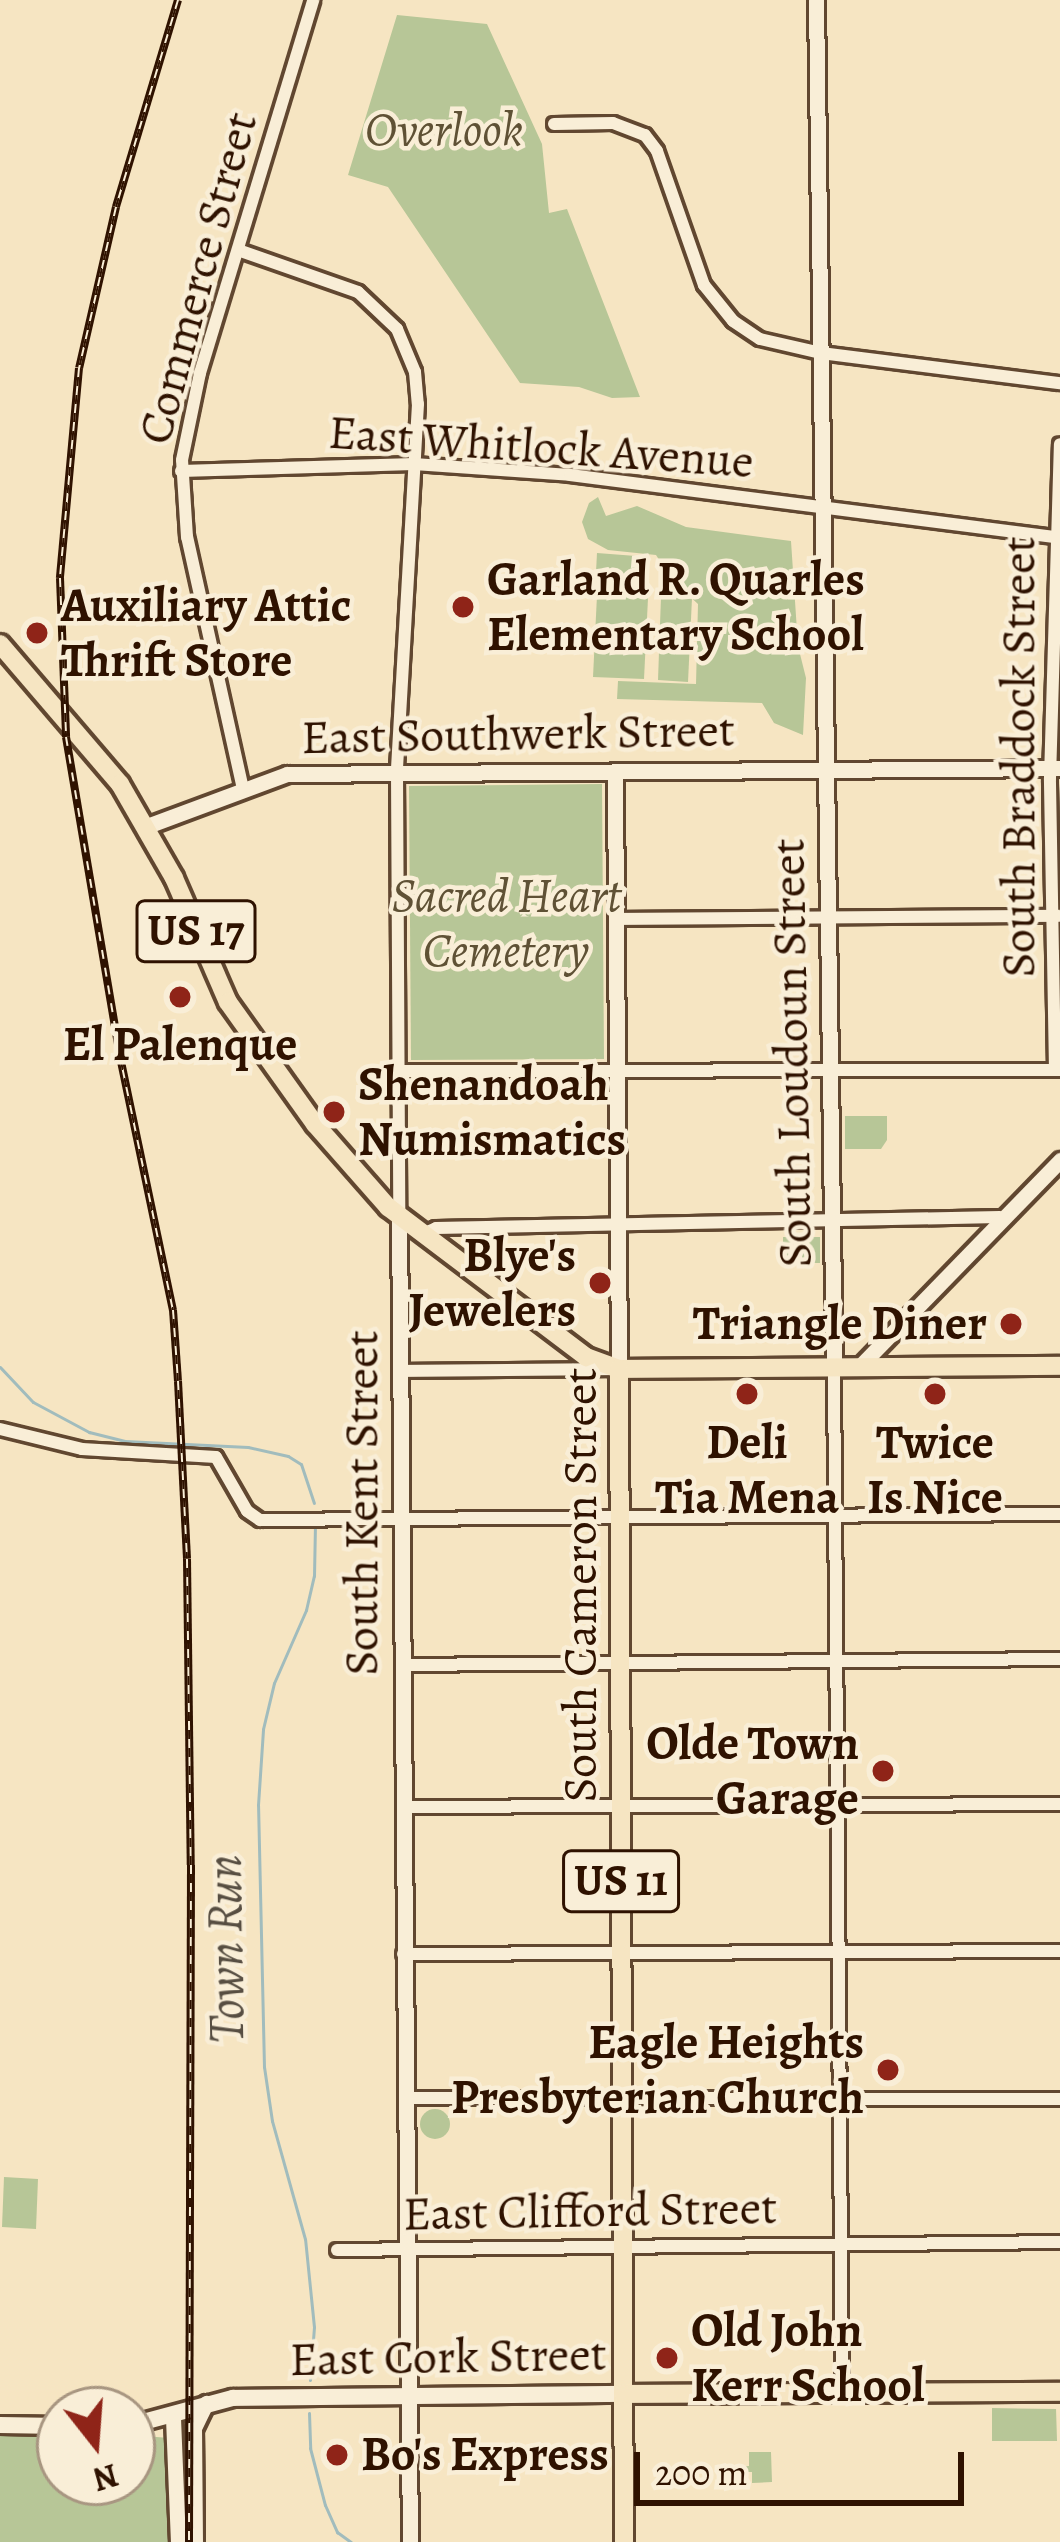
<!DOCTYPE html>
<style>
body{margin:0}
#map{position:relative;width:1060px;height:2542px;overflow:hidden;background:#f6e5c2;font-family:Alegreya,serif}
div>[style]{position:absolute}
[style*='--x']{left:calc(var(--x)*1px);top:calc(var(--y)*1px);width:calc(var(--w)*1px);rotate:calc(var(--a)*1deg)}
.green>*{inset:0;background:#b7c697}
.round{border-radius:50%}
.stream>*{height:3px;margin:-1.5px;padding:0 1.5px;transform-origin:1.5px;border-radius:1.5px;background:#a1bcbd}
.roads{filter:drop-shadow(3px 0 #614730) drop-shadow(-3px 0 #614730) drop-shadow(0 3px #614730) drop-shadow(0 -3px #614730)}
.minor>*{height:12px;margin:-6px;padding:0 6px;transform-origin:6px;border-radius:6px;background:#f9eed7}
.tertiary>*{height:15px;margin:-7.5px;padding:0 7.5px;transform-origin:7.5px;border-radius:7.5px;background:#f9eed7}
.secondary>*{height:16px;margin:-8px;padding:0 8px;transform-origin:8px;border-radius:8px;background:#f9eed7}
.primary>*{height:18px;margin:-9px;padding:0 9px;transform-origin:9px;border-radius:9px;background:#f6e5c2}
.rail>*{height:8px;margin-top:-4px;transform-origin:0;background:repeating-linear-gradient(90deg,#f9eed7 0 9px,#2f1200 0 18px);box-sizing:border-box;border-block:3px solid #2f1200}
.dots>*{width:33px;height:33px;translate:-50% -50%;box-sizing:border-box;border:6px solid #f9eed7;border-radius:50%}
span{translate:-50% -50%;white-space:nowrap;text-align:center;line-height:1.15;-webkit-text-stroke:9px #f9eed7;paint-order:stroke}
.shield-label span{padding:3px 9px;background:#f9eed7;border:3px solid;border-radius:9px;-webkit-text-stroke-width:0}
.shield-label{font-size:45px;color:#2f1200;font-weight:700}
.park-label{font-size:48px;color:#5f5135;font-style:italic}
.street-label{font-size:48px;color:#2f1200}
.poi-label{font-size:48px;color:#2f1200;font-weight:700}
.left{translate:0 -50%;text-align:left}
.right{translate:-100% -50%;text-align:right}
.water-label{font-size:51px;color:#574e42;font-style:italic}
.north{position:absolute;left:36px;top:2386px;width:120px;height:120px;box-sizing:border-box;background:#f9eed7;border:3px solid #a89681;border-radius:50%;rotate:163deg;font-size:33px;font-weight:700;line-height:48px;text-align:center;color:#2f1200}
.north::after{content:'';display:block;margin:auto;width:42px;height:54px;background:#8f2418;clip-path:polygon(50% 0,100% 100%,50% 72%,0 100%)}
.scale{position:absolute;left:634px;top:2452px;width:330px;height:54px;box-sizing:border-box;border:6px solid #2f1200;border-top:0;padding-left:15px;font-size:36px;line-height:42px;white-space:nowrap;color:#2f1200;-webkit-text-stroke:9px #f9eed7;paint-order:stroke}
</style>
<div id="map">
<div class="green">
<i style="clip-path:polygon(397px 15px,487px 24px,542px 144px,549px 213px,567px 209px,640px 397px,612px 398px,579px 387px,520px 383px,388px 187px,348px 175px)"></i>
<i style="clip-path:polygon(598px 497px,606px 516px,637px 506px,686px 527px,791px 541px,798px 646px,806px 678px,803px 735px,774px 723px,762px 703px,617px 699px,618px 681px,696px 684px,698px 604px,673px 581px,656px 555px,608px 550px,588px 539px,582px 522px,589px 503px)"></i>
<i style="clip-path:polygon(597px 553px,649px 557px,647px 575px,596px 572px)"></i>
<i style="clip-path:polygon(598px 575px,649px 578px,644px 679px,593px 677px)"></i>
<i style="clip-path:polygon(661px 597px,692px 598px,688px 682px,658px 680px)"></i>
<i style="clip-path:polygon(602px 784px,604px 1059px,411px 1060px,409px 786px)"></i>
<i style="clip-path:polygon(845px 1116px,887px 1116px,887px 1140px,881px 1149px,845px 1149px)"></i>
<i style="clip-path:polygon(783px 1237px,820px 1237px,820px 1263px,783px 1263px)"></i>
<i class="round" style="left:420px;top:2109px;width:30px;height:30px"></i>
<i style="clip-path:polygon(4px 2177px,38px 2179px,36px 2229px,2px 2227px)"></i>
<i style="clip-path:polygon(992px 2408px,1056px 2409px,1057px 2441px,992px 2441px)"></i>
<i style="clip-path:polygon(132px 2435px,169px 2438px,172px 2542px,0 2542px,0 2436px,60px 2436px,60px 2482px,132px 2482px)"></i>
<i style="clip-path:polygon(749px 2452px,771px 2452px,772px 2482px,752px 2483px,752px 2472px,737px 2472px,737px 2467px,749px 2466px)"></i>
</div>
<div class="stream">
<i style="--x:0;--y:1367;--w:48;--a:46.7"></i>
<i style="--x:33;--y:1402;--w:64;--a:28.2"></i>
<i style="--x:89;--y:1432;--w:37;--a:14"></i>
<i style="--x:125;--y:1441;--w:123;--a:2.8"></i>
<i style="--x:248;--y:1447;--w:41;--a:12.7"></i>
<i style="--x:288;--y:1456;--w:15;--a:32"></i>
<i style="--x:301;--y:1464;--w:41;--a:71.6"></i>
<i style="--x:310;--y:2380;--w:53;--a:-85.7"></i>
<i style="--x:314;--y:2327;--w:88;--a:-95.8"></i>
<i style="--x:305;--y:2239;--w:123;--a:-105.6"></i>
<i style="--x:272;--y:2121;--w:55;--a:-98.4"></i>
<i style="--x:264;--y:2067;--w:262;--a:-91.3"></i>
<i style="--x:258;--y:1805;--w:76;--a:-86.2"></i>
<i style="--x:263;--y:1729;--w:47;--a:-76.6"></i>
<i style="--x:274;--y:1683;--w:80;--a:-66.3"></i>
<i style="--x:306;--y:1610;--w:35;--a:-77"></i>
<i style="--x:314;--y:1576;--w:54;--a:-88.9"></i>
<i style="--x:309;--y:2413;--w:35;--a:88"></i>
<i style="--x:310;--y:2448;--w:59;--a:75.3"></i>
<i style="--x:325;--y:2505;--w:30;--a:66"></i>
<i style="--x:337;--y:2532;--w:17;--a:36"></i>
</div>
<div class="roads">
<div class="minor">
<i style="--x:554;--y:124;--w:59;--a:-1"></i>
<i style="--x:613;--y:123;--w:34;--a:21"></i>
<i style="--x:645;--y:135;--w:20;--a:53"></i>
<i style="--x:657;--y:151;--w:142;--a:70.7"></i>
<i style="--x:704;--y:285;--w:46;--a:51.1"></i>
<i style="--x:733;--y:321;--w:32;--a:34"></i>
<i style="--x:760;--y:339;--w:63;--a:12.9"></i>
<i style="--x:821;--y:353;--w:241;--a:7.2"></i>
<i style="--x:238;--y:250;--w:127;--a:19.3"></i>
<i style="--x:358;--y:292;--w:54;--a:43.5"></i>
<i style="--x:397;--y:329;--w:47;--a:67.3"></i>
<i style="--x:415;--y:372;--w:32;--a:85"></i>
<i style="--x:418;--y:404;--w:370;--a:93.3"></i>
<i style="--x:397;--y:773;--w:441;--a:89.7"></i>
<i style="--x:181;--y:471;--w:233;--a:-1.7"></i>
<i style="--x:414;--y:464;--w:156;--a:4"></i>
<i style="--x:570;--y:475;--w:494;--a:7.3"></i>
<i style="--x:243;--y:789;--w:258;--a:-102.5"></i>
<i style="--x:187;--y:537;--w:77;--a:-93.7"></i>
<i style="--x:182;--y:460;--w:89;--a:-78.3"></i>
<i style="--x:200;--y:373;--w:390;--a:-73.1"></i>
<i style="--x:616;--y:919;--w:443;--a:-0.4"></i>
<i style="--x:1055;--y:1070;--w:292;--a:-91"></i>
<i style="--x:1050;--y:778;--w:334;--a:-88.3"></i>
<i style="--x:398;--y:1071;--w:662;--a:-0.09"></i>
<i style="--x:425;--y:1233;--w:12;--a:-24"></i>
<i style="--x:436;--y:1228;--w:564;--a:-1.12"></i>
<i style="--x:834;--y:1367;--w:1027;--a:89.55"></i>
<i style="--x:400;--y:1371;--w:214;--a:-0.5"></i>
<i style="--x:0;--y:1429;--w:84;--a:13.7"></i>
<i style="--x:82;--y:1449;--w:134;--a:3.4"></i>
<i style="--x:216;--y:1457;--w:62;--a:60.1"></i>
<i style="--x:247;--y:1511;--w:16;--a:35"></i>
<i style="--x:260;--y:1520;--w:800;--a:-0.43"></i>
<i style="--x:403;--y:1665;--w:657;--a:-0.52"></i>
<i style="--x:403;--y:1807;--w:657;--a:-0.26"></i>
<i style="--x:403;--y:1954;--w:657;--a:-0.26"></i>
<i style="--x:405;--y:2098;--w:655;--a:0.09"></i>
<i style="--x:337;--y:2250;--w:723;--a:-0.63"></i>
</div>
<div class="tertiary">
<i style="--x:816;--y:0;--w:1367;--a:89.25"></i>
<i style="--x:615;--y:771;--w:598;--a:89.62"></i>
<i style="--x:147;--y:826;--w:149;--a:-20.4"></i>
<i style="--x:287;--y:774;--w:773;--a:-0.44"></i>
<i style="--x:399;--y:1214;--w:1328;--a:89.53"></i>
<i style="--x:859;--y:1367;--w:289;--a:-45.8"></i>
<i style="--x:173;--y:2418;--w:124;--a:87.7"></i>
<i style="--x:195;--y:2542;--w:114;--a:-90.5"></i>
<i style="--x:194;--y:2428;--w:28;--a:-64"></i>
</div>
<div class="secondary">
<i style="--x:0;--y:2425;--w:60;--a:1"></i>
<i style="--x:132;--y:2425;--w:105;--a:-15"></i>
<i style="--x:233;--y:2398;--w:390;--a:-0.6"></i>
</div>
<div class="primary">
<i style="--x:0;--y:644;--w:184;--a:49.4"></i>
<i style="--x:120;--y:784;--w:108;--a:60.1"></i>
<i style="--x:174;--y:878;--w:135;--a:66.5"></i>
<i style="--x:228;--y:1002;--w:150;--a:54.5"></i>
<i style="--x:315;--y:1124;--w:111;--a:48.7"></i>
<i style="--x:388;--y:1207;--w:248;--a:37.1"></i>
<i style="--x:586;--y:1357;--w:35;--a:20"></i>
<i style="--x:619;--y:1369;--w:441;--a:-0.4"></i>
<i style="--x:619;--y:1369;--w:1173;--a:89.76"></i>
<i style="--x:623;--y:2394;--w:437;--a:-0.3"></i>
</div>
</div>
<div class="rail">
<i style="--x:178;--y:0;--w:216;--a:106.7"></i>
<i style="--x:116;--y:207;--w:165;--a:102.9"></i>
<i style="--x:79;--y:368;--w:211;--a:95.2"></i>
<i style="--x:60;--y:578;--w:159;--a:87.8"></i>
<i style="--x:66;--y:737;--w:319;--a:80.4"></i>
<i style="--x:119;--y:1052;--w:264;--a:78.2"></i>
<i style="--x:173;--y:1310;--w:71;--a:86"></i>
<i style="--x:178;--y:1381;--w:178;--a:87.1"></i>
<i style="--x:187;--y:1559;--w:306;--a:89.3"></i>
<i style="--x:191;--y:1865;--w:677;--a:90.17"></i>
</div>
<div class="dots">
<i style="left:463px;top:607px;background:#8f2418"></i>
<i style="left:37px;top:633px;background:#8f2418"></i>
<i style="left:180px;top:997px;background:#8f2418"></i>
<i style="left:334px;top:1112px;background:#8f2418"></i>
<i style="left:600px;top:1283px;background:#8f2418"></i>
<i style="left:1011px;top:1324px;background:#8f2418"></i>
<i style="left:747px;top:1394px;background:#8f2418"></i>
<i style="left:935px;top:1394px;background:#8f2418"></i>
<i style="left:883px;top:1771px;background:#8f2418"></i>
<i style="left:888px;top:2070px;background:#8f2418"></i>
<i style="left:667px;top:2358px;background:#8f2418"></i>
<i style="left:337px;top:2455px;background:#8f2418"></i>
</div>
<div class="shield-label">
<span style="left:196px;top:931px">US 17</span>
<span style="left:621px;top:1881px">US 11</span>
</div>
<div class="park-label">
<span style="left:444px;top:130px">Overlook</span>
<span style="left:506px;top:923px">Sacred Heart<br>Cemetery</span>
</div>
<div class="street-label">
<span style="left:198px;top:278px;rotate:-75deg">Commerce Street</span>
<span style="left:541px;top:447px;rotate:4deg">East Whitlock Avenue</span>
<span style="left:518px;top:734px;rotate:-1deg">East Southwerk Street</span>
<span style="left:1019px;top:757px;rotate:-90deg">South Braddock Street</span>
<span style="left:792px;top:1053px;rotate:-91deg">South Loudoun Street</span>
<span style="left:362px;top:1503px;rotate:-90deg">South Kent Street</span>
<span style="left:581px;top:1585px;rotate:-90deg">South Cameron Street</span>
<span style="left:590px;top:2211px;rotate:-1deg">East Clifford Street</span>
<span style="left:448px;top:2357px;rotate:-1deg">East Cork Street</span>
</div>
<div class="poi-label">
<span class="left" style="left:487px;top:607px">Garland R. Quarles<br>Elementary School</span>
<span class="left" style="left:61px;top:633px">Auxiliary Attic<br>Thrift Store</span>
<span style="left:180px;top:1045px">El Palenque</span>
<span class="left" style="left:358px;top:1112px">Shenandoah<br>Numismatics</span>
<span class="right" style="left:576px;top:1283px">Blye's<br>Jewelers</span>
<span class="right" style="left:987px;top:1324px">Triangle Diner</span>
<span style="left:747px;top:1470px">Deli<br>Tia Mena</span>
<span style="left:935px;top:1470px">Twice<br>Is Nice</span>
<span class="right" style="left:859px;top:1771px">Olde Town<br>Garage</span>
<span class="right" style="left:864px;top:2070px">Eagle Heights<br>Presbyterian Church</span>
<span class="left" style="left:691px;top:2358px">Old John<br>Kerr School</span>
<span class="left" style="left:361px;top:2455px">Bo's Express</span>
</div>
<div class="water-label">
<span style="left:225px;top:1949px;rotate:-91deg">Town Run</span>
</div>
<div class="north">N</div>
<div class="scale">200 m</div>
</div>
